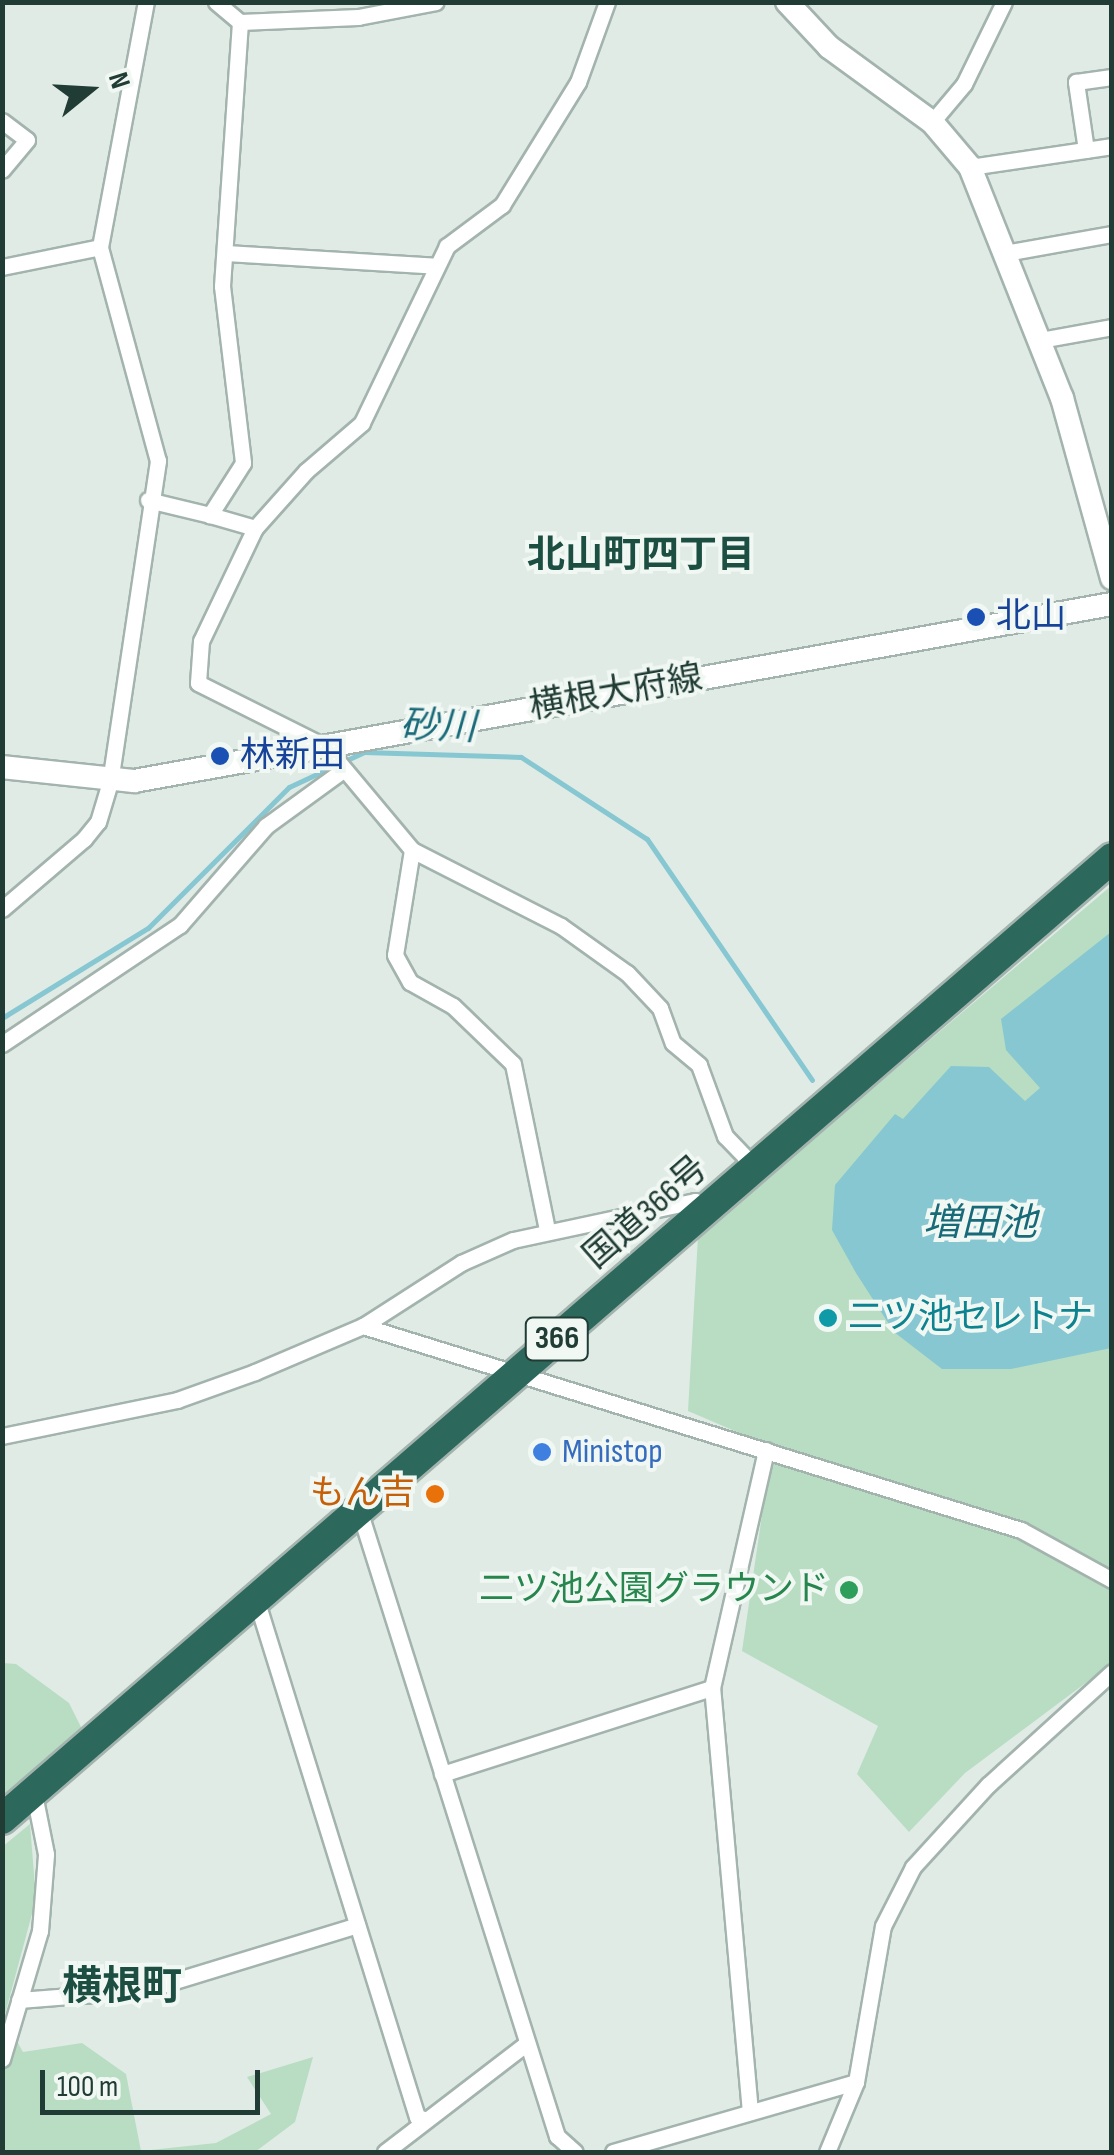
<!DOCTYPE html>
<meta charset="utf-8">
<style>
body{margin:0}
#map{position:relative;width:1114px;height:2155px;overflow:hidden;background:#e0ebe6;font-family:"Sofia Sans Condensed","Noto Sans JP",sans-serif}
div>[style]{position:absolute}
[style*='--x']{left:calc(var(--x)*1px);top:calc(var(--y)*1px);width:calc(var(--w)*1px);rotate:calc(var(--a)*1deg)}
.green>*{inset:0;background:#b8ddc2}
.water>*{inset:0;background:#86c7d2}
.stream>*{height:5px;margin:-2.5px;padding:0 2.5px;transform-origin:2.5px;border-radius:2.5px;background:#86c7d2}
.roads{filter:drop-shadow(2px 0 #a3b3ad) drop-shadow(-2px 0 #a3b3ad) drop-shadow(0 2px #a3b3ad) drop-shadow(0 -2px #a3b3ad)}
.street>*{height:15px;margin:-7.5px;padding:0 7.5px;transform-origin:7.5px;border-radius:7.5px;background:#fff}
.secondary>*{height:22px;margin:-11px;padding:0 11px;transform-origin:11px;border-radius:11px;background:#fff}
.highway>*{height:30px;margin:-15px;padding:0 15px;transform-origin:15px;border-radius:15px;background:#2c695c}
.dots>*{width:28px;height:28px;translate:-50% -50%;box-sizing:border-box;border:5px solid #f1f8f4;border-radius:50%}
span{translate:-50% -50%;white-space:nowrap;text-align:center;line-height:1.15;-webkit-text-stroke:8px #f1f8f4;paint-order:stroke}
.shield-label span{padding:2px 8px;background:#f1f8f4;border:2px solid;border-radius:8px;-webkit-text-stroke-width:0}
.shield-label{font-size:32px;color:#203c34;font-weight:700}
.transit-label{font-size:35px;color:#164399}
.left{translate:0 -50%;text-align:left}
.street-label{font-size:35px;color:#203c34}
.culture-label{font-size:35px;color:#0d838f}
.shop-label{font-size:35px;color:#366cbe}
.food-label{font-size:35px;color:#c56008}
.right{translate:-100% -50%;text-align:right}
.leisure-label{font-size:35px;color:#27864d}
.neighbourhood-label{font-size:38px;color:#1c4f42;font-weight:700}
.water-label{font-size:38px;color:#196a79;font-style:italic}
.quarter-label{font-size:40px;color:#1c4f42;font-weight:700}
.frame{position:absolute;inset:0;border:5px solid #203c34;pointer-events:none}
.north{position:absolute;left:40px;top:40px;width:100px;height:100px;-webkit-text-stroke:8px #f1f8f4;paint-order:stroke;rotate:72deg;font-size:28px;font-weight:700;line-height:40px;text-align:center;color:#203c34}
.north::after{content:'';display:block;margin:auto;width:35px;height:45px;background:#203c34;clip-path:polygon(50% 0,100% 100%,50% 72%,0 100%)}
.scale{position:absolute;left:40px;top:2070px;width:220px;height:45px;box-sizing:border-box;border:5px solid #203c34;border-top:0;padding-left:12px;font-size:30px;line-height:35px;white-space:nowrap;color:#203c34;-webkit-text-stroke:8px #f1f8f4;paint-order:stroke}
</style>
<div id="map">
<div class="green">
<i style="clip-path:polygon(1111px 886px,1111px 1664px,965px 1773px,909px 1832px,857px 1774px,878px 1726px,742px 1651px,772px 1447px,688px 1411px,698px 1237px)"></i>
<i style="clip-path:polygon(3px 1663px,16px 1664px,69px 1703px,82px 1729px,3px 1800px)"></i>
<i style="clip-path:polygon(30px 1824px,36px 1899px,4px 2018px,23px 2052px,82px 2043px,126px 2074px,141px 2151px,216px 2143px,271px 2114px,247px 2077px,313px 2057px,295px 2122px,255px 2152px,3px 2152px,2px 1847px)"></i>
</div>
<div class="water">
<i style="clip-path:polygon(1111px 932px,1111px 1348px,1011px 1369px,942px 1369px,894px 1332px,856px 1273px,832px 1230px,835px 1185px,895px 1114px,903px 1119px,951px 1066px,989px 1067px,1025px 1101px,1040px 1088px,1006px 1050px,1001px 1019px)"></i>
</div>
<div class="stream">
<i style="--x:2;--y:1018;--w:172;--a:-31.7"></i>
<i style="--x:148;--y:928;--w:199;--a:-45"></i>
<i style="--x:289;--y:787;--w:83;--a:-25"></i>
<i style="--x:364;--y:752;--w:157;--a:1.8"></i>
<i style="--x:521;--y:757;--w:150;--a:33.1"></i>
<i style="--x:647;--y:839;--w:292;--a:55.6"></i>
</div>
<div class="roads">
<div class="street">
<i style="--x:216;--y:2;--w:31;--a:40"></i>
<i style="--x:240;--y:22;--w:118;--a:-2.4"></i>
<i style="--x:358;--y:17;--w:79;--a:-10.9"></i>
<i style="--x:607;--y:2;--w:85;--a:109.9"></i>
<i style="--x:578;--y:82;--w:145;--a:121.7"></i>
<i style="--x:502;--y:205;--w:69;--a:143.3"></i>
<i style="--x:447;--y:246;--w:196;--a:115.7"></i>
<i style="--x:362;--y:423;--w:74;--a:139.4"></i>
<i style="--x:306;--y:471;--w:76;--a:131.8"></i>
<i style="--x:255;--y:528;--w:125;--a:115.5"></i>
<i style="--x:201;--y:641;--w:42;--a:94.1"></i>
<i style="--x:198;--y:683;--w:143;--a:26.6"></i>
<i style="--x:326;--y:747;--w:134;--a:50.1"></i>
<i style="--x:412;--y:850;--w:167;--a:27"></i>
<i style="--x:561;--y:926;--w:81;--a:35.5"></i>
<i style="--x:627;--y:973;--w:48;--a:46.7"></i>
<i style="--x:660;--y:1008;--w:37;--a:70"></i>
<i style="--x:673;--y:1043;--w:34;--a:40"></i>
<i style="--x:699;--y:1065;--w:76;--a:69.9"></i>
<i style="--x:725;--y:1136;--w:29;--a:46"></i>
<i style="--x:745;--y:1157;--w:15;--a:79"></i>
<i style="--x:240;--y:22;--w:265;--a:93.9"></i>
<i style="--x:222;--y:286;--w:178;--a:83.2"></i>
<i style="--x:243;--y:463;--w:62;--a:122.4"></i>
<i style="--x:210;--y:515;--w:47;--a:16.1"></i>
<i style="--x:2;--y:121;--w:31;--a:37"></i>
<i style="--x:27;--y:140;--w:39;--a:130"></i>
<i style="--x:932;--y:122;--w:50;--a:-49.9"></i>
<i style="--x:964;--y:84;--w:91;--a:-64"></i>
<i style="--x:1086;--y:150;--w:69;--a:-98.4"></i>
<i style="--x:1076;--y:82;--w:36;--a:-8"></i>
<i style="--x:970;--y:167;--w:144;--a:-8.4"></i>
<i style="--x:226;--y:253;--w:210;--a:3.5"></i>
<i style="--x:1005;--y:253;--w:109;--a:-10.1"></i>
<i style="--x:2;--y:267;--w:100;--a:-11.5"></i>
<i style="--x:1040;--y:340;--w:73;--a:-10.2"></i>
<i style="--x:148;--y:500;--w:64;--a:13.6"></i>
<i style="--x:412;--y:850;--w:106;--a:99.2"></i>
<i style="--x:395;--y:955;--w:31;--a:61"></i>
<i style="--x:410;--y:982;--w:49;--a:29.2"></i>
<i style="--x:453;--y:1006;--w:83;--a:44"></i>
<i style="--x:513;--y:1064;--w:169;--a:78.4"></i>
<i style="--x:2;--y:909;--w:108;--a:-40.5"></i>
<i style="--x:84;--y:839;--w:22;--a:-51"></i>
<i style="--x:98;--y:822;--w:42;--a:-73.3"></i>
<i style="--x:110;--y:782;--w:325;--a:-81.5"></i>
<i style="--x:158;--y:461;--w:222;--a:-105.2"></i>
<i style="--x:100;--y:247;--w:249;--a:-79.4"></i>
<i style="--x:2;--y:1044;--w:214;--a:-33.8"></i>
<i style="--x:180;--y:925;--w:131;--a:-49"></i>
<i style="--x:266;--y:826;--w:95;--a:-36"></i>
<i style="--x:363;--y:1326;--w:689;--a:17.23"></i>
<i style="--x:1021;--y:1530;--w:104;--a:28.8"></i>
<i style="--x:2;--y:1436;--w:179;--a:-11.6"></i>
<i style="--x:177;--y:1400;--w:83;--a:-19.7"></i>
<i style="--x:255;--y:1372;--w:117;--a:-23.1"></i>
<i style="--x:363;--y:1326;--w:117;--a:-32.7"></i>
<i style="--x:461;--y:1263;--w:57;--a:-23.9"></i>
<i style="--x:513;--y:1240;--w:186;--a:-12.1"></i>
<i style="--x:695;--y:1201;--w:16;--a:15"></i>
<i style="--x:359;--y:1510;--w:657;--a:72.45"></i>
<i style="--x:557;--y:2136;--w:24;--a:42"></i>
<i style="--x:256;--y:1599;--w:542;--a:72.73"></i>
<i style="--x:417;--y:2117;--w:7;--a:16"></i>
<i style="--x:442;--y:1774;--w:283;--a:-17.7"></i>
<i style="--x:19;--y:2000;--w:126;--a:-4.5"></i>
<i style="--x:145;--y:1990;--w:222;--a:-17"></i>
<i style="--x:2;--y:2059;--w:134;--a:-73.5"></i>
<i style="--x:40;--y:1931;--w:77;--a:-85.5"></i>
<i style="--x:46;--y:1854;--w:61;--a:-101.3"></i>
<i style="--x:750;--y:2112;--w:426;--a:-95.1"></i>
<i style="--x:712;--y:1688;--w:244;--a:-77.2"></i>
<i style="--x:385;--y:2152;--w:178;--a:-37.5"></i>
<i style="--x:613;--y:2152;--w:253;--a:-16.1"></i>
<i style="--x:827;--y:2152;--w:76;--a:-67.5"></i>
<i style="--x:856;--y:2082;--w:158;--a:-80.2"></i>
<i style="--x:883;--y:1926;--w:66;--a:-63"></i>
<i style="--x:913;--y:1867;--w:111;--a:-47.6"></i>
<i style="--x:988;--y:1785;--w:168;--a:-42.3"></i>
</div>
<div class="secondary">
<i style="--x:787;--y:2;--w:62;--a:47"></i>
<i style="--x:829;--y:47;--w:127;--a:36.1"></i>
<i style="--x:932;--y:122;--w:59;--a:49.8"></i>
<i style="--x:970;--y:167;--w:249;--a:68.3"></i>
<i style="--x:1062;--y:398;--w:187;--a:74.5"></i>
<i style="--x:2;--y:767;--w:133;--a:6.1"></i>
<i style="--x:134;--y:781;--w:994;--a:-10.26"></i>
</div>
<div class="highway">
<i style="--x:2;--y:1819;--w:1468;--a:-40.88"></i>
</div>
</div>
<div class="dots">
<i style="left:976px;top:617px;background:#1a4fb4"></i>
<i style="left:220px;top:756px;background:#1a4fb4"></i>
<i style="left:828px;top:1318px;background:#0f9aa8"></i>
<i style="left:542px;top:1452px;background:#3f7fe0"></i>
<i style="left:435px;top:1494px;background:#e8710a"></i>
<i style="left:849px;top:1590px;background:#2e9e5b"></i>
</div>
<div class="shield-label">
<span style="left:557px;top:1339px">366</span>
</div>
<div class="transit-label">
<span class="left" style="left:996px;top:617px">北山</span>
<span class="left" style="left:240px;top:756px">林新田</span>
</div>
<div class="street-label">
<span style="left:616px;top:693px;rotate:-10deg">横根大府線</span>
<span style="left:646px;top:1213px;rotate:-41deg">国道366号</span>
</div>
<div class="culture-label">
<span class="left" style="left:848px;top:1318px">二ツ池セレトナ</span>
</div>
<div class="shop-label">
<span class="left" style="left:562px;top:1452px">Ministop</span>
</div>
<div class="food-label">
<span class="right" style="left:415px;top:1494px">もん吉</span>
</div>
<div class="leisure-label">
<span class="right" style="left:829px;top:1590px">二ツ池公園グラウンド</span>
</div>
<div class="neighbourhood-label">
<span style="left:641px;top:556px">北山町四丁目</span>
</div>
<div class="water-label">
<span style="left:438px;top:727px;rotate:2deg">砂川</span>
<span style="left:980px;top:1224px">増田池</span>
</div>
<div class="quarter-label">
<span style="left:122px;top:1987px">横根町</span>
</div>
<div class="frame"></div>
<div class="north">N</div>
<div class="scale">100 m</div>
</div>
